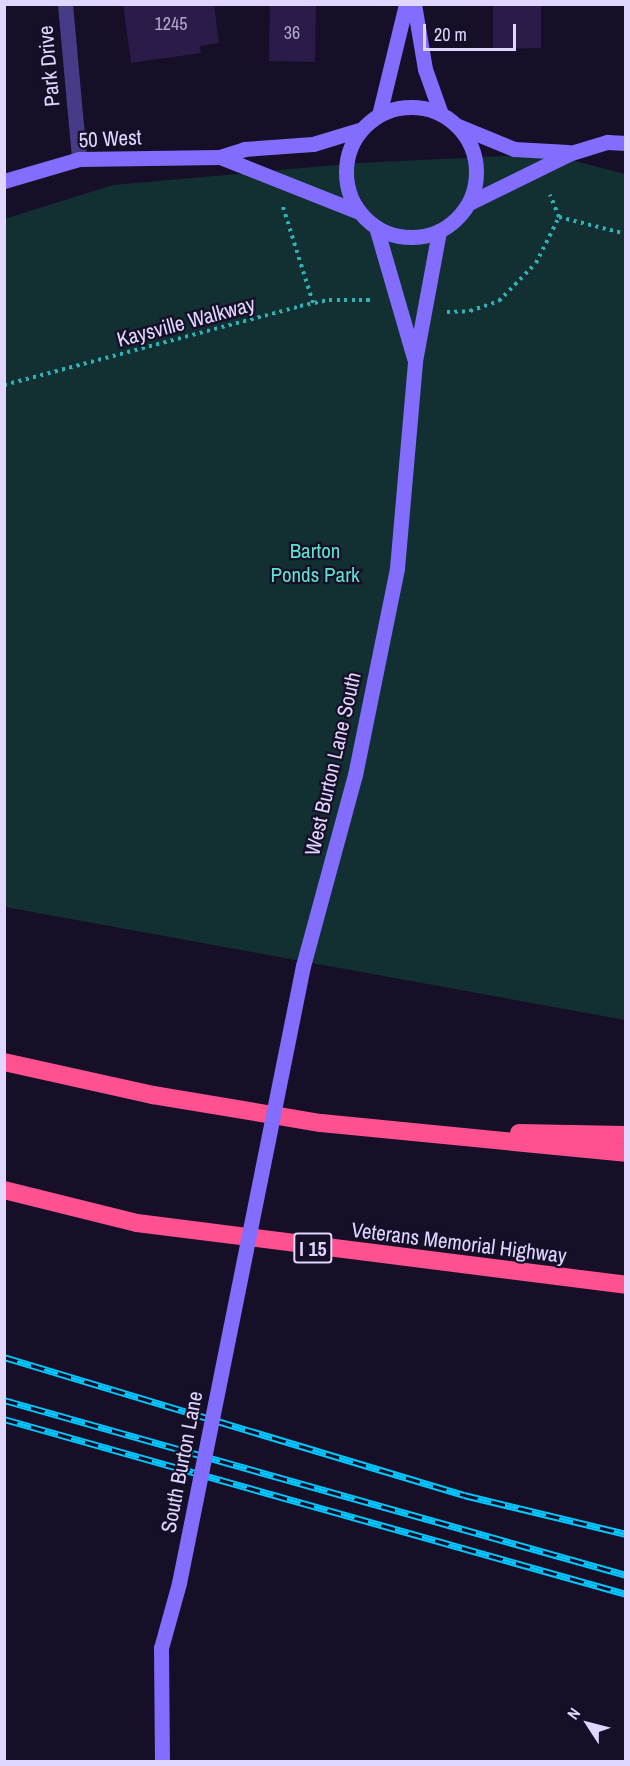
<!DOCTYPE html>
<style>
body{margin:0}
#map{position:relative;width:630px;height:1766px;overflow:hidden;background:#160f27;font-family:"Archivo Narrow",sans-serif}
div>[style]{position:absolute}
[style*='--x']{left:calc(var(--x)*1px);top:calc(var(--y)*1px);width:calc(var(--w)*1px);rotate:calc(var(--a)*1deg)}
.green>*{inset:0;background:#122f31}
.building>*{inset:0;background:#2a1b48}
.path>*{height:4px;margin-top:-2px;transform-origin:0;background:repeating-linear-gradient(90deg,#2fb1ba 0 3px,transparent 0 7.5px)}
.street>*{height:15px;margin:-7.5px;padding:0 7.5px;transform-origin:7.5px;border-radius:7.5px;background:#473a86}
.secondary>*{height:15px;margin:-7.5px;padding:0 7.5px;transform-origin:7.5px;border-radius:7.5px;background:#826dff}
.secondary>.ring{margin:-7.5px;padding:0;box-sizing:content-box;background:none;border:15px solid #826dff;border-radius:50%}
.highway>*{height:18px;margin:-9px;padding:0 9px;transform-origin:9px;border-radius:9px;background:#ff518f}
.rail>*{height:7px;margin-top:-3.5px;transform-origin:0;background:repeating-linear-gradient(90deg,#160f27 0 14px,#02c7ff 0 28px);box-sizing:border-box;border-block:2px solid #02c7ff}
.secondary-bridge>*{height:15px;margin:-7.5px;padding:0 7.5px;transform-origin:7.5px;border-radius:7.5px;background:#826dff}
span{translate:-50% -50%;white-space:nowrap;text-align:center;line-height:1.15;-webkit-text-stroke:4.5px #160f27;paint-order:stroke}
.number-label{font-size:18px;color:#b2a7d1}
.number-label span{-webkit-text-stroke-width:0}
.shield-label span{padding:2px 4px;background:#160f27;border:2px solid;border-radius:4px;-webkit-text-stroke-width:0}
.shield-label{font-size:20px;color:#e0d6ff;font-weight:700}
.street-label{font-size:21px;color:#e0d6ff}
.park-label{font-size:21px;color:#60e0d0}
.frame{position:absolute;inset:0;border:6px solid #e0d6ff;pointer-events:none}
.north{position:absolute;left:558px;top:1694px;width:60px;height:60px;-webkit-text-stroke:4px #160f27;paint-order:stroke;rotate:306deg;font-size:16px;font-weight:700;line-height:24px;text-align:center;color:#e0d6ff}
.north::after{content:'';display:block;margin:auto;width:21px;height:27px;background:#e0d6ff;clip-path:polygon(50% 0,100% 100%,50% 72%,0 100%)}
.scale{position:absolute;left:423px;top:24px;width:93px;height:27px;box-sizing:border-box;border:3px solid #e0d6ff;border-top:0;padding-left:8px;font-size:18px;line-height:21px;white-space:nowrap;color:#e0d6ff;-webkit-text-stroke:4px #160f27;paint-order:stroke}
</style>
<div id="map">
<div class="green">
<i style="clip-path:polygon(548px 154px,625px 174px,625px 1020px,5px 907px,4px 219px,113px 185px,358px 163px)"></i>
</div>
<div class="building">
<i style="clip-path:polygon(123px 4px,214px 4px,219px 43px,200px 46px,201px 53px,131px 63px)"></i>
<i style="clip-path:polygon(270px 4px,316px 4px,315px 62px,269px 61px)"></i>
<i style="clip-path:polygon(493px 4px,541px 4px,541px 48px,493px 49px)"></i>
</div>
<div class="path">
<i style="--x:283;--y:207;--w:101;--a:72.6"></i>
<i style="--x:559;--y:217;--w:69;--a:14.2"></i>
<i style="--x:447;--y:312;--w:23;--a:-2"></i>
<i style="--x:470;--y:311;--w:31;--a:-19"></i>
<i style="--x:499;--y:301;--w:53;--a:-45.8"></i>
<i style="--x:536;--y:263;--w:51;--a:-63.4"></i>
<i style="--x:559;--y:217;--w:24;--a:-112"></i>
<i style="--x:4;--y:385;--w:306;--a:-14.9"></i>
<i style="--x:300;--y:306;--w:30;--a:-12"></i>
<i style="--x:329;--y:300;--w:44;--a:0"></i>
</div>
<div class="street">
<i style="--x:65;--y:4;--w:156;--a:84.8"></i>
</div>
<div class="secondary">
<i style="--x:414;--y:4;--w:66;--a:80.4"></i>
<i style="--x:425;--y:69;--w:48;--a:70.4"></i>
<i class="ring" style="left:346px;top:107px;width:115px;height:115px"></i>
<i style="--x:379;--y:115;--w:114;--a:-76.3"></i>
<i style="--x:458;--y:126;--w:61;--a:22.3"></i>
<i style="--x:514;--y:149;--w:54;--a:3.2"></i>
<i style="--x:220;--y:157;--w:149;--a:21.6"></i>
<i style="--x:4;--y:181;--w:78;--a:-16.3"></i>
<i style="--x:79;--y:159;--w:141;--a:-0.8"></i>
<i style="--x:220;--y:157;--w:25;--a:-18"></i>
<i style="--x:244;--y:149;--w:69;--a:-4.1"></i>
<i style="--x:313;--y:144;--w:51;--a:-17"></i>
<i style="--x:469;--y:203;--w:114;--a:-26.1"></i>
<i style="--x:571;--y:153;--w:38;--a:-17"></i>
<i style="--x:607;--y:142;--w:19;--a:3"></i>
<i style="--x:376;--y:227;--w:136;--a:73.8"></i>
<i style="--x:303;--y:966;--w:198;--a:-74.8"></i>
<i style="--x:355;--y:775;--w:211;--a:-78.5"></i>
<i style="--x:397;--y:568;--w:208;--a:-85"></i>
<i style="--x:415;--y:361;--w:132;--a:-79.5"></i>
<i style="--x:162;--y:1762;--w:114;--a:-90.5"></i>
<i style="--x:161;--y:1648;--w:67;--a:-74.5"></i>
</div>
<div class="highway">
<i style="--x:4;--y:1062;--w:153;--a:12.5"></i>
<i style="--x:153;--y:1095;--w:170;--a:9.5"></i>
<i style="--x:321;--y:1123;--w:306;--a:5.6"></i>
<i style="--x:519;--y:1133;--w:107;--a:1.1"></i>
<i style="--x:4;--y:1190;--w:137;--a:13.9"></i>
<i style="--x:137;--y:1223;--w:493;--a:7.2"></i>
</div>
<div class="rail">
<i style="--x:4;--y:1357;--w:480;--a:16.7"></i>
<i style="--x:464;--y:1495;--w:167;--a:13.5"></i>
<i style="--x:4;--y:1400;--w:646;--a:15.71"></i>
<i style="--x:4;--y:1419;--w:646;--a:15.71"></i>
</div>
<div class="secondary-bridge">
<i style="--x:179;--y:1583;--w:629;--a:-78.64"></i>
</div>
<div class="number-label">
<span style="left:171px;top:24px">1245</span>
<span style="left:292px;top:33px">36</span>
</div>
<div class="shield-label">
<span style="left:313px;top:1248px">I 15</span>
</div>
<div class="street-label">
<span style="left:49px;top:66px;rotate:-95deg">Park Drive</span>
<span style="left:110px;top:139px;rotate:-3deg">50 West</span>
<span style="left:186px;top:322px;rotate:-15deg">Kaysville Walkway</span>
<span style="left:333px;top:764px;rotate:-77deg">West Burton Lane South</span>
<span style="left:459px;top:1243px;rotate:7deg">Veterans Memorial Highway</span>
<span style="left:182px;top:1462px;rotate:-79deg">South Burton Lane</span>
</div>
<div class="park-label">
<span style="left:315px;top:563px">Barton<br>Ponds Park</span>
</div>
<div class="frame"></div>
<div class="north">N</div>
<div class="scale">20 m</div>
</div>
